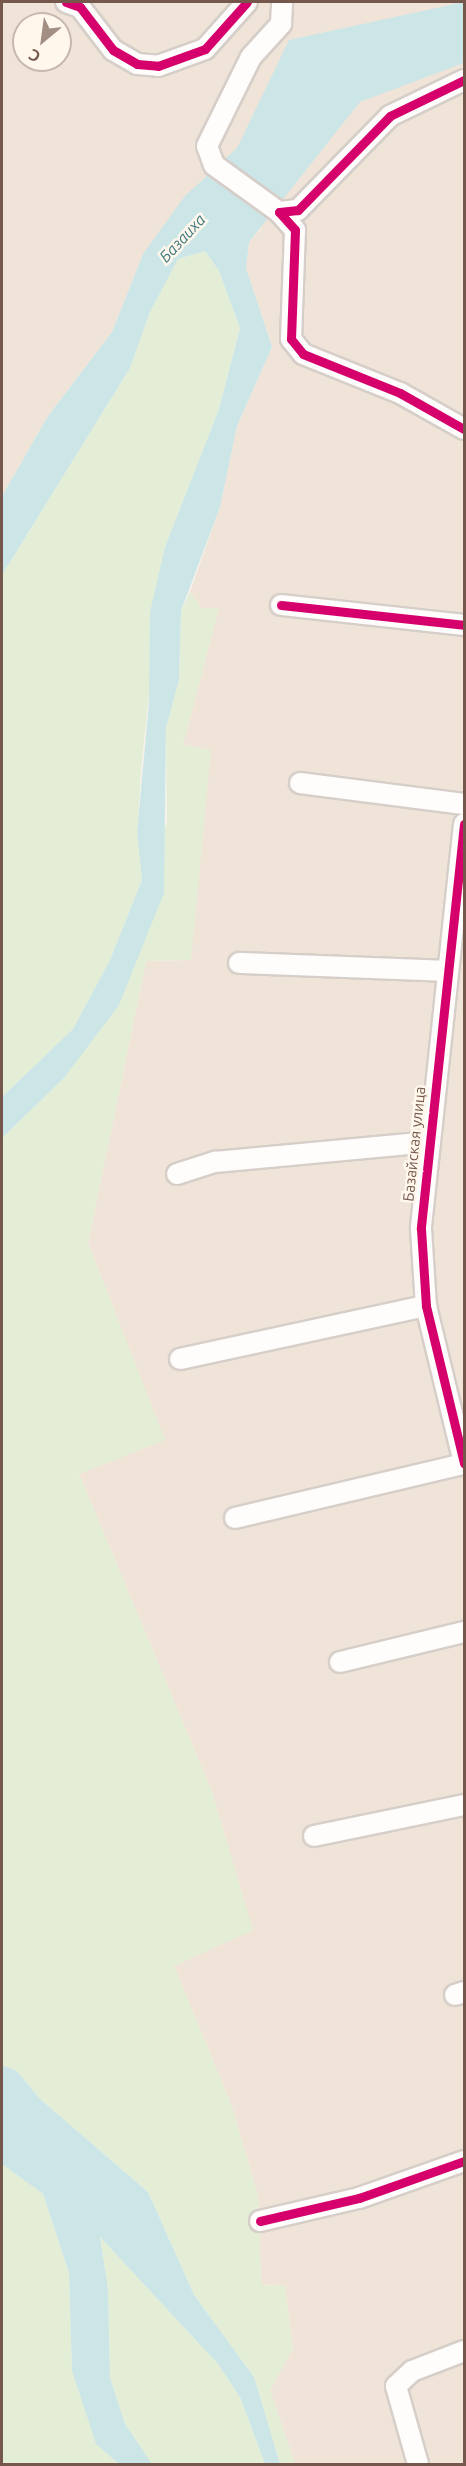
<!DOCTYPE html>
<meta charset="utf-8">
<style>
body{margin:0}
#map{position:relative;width:466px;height:2466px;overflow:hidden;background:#f7f2eb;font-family:Ubuntu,sans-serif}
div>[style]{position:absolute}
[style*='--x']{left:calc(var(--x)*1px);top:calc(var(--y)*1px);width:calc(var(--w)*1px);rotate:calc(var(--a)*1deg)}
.residential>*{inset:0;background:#f0e4d8}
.green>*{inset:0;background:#e4eed6}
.water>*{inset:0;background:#cce6e8}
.roads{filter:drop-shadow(2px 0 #d6cec8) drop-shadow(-2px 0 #d6cec8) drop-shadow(0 2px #d6cec8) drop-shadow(0 -2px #d6cec8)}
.minor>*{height:20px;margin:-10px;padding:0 10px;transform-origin:10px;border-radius:10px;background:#fefdfc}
.cycleway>*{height:9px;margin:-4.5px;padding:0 4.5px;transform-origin:4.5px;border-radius:4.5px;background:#d6006c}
span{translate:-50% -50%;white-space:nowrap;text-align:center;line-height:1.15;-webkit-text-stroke:5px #fff7ec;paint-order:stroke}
.street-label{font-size:15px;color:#75584b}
.water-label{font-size:16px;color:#417982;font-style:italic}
.frame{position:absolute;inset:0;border:3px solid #75584b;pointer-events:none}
.north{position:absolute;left:12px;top:12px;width:60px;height:60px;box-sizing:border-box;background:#fff7ec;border:2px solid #c8b7ac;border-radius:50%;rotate:209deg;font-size:16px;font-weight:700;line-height:24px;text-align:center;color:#75584b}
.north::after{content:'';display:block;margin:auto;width:21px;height:27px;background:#a28e83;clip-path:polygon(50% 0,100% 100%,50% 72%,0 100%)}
</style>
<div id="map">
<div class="residential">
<i style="clip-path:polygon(evenodd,2px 2px,464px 2px,464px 2464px,295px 2464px,270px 2390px,293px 2348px,285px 2286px,261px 2285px,258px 2196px,232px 2107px,174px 1966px,252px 1930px,212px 1792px,79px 1474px,164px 1439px,88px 1243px,146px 961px,190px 960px,210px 750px,183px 745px,218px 608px,201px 608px,190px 592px,220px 507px,237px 426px,272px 347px,246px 268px,249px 242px,262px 227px,143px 254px,112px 332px,48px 416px,2px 496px,2px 2px,24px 24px,60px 24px,60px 60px,24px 60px,24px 24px)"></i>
</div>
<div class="green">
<i style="clip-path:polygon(205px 251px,219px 271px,240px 327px,219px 409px,165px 547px,142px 760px,137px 832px,142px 880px,110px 960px,73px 1029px,2px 1097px,2px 575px,130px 368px,150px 312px,178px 259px)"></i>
<i style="clip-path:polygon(190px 592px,201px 608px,219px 608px,183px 745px,211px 750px,191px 960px,146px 961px,88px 1243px,165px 1440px,79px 1474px,212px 1792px,253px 1930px,174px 1966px,232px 2107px,258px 2196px,261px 2285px,285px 2286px,293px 2348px,270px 2390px,295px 2464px,280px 2464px,254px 2377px,194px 2295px,148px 2192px,40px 2099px,17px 2071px,2px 2065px,2px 1138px,64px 1078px,167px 823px,166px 728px,179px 680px,181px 611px)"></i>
<i style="clip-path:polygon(2px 2164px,43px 2194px,69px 2273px,72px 2371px,96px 2443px,119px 2464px,2px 2464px)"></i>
<i style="clip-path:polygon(100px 2237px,218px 2364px,240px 2397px,265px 2464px,152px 2464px,146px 2459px,125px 2424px,110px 2378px,108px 2288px)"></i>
</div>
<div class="water">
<i style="clip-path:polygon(464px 2px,464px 63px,360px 102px,249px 242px,246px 268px,272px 347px,237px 426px,220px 507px,181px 611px,179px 680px,166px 728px,164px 893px,119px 1005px,64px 1078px,2px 1138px,2px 1097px,73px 1029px,110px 960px,142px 880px,137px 832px,149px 703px,150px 612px,165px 547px,219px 409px,240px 328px,219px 271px,205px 251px,178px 259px,150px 312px,130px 368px,2px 575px,2px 496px,48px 416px,112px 332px,143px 254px,185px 196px,237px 148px,289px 40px)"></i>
<i style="clip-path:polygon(2px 2065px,17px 2071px,40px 2099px,148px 2192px,194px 2295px,254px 2377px,280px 2464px,265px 2464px,240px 2397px,218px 2364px,100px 2237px,108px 2288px,110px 2378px,125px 2424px,152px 2464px,119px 2464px,96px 2444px,72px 2371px,69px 2273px,43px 2194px,2px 2164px)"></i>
</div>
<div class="roads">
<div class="minor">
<i style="--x:66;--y:2;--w:15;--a:20"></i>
<i style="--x:80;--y:7;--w:54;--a:52.5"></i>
<i style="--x:113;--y:50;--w:28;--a:30"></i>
<i style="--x:137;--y:64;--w:21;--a:5"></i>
<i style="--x:158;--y:66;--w:50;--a:-19.9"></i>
<i style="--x:205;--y:49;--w:63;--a:-48.2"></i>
<i style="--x:464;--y:80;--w:82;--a:154.1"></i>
<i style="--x:390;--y:116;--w:132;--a:134.4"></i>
<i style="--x:298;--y:210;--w:19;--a:174"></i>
<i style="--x:279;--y:212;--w:24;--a:48"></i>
<i style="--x:295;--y:230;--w:109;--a:92.1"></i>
<i style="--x:291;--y:339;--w:19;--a:51"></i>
<i style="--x:303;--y:354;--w:105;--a:21.9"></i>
<i style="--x:400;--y:393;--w:73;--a:29.4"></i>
<i style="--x:279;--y:212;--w:80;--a:-144.1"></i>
<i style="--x:214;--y:165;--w:20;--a:-110"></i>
<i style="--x:207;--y:146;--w:99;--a:-63.7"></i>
<i style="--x:251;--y:57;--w:45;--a:-47.7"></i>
<i style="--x:281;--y:24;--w:22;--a:-87"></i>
<i style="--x:281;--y:605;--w:184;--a:6.2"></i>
<i style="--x:300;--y:783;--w:165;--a:7.3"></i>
<i style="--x:464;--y:824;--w:407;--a:96.1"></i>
<i style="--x:421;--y:1229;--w:77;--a:86.3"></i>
<i style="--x:426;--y:1306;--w:162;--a:76.4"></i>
<i style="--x:239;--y:963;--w:207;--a:2.2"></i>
<i style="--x:177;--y:1174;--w:40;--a:-18"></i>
<i style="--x:215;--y:1162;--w:216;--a:-5.3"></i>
<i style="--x:180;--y:1359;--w:252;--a:-12.2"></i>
<i style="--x:235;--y:1518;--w:235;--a:-13.3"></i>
<i style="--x:340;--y:1662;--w:128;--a:-13.6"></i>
<i style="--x:314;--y:1836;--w:153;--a:-11.7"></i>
<i style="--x:455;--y:1995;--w:9;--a:-18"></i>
<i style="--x:260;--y:2221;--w:102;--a:-13.1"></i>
<i style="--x:359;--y:2198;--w:111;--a:-19.4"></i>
<i style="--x:418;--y:2464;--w:81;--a:-105.8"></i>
<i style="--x:396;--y:2386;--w:22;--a:-43"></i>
<i style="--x:412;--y:2371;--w:56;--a:-21"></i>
</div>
</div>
<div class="cycleway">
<i style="--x:66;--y:2;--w:15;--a:20"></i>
<i style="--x:80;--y:7;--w:54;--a:52.5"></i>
<i style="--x:113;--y:50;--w:28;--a:30"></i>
<i style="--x:137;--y:64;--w:21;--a:5"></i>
<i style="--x:158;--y:66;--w:50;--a:-19.9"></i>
<i style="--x:205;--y:49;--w:63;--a:-48.2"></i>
<i style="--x:464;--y:80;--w:82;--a:154.1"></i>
<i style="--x:390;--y:116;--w:132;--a:134.4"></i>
<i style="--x:298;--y:210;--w:19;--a:174"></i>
<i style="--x:279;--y:212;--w:24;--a:48"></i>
<i style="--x:295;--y:230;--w:109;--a:92.1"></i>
<i style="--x:291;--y:339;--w:19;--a:51"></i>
<i style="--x:303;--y:354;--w:105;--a:21.9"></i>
<i style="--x:400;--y:393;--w:73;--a:29.4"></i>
<i style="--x:281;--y:605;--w:184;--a:6.2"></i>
<i style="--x:464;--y:824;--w:407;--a:96.1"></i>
<i style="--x:421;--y:1229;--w:77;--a:86.3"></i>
<i style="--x:426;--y:1306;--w:162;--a:76.4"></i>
<i style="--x:260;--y:2221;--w:102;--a:-13.1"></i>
<i style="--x:359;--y:2198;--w:111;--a:-19.4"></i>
</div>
<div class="street-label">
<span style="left:414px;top:1144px;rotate:-84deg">Базайская улица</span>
</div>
<div class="water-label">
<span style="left:182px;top:238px;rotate:-47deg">Базаиха</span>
</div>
<div class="frame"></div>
<div class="north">С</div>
</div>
